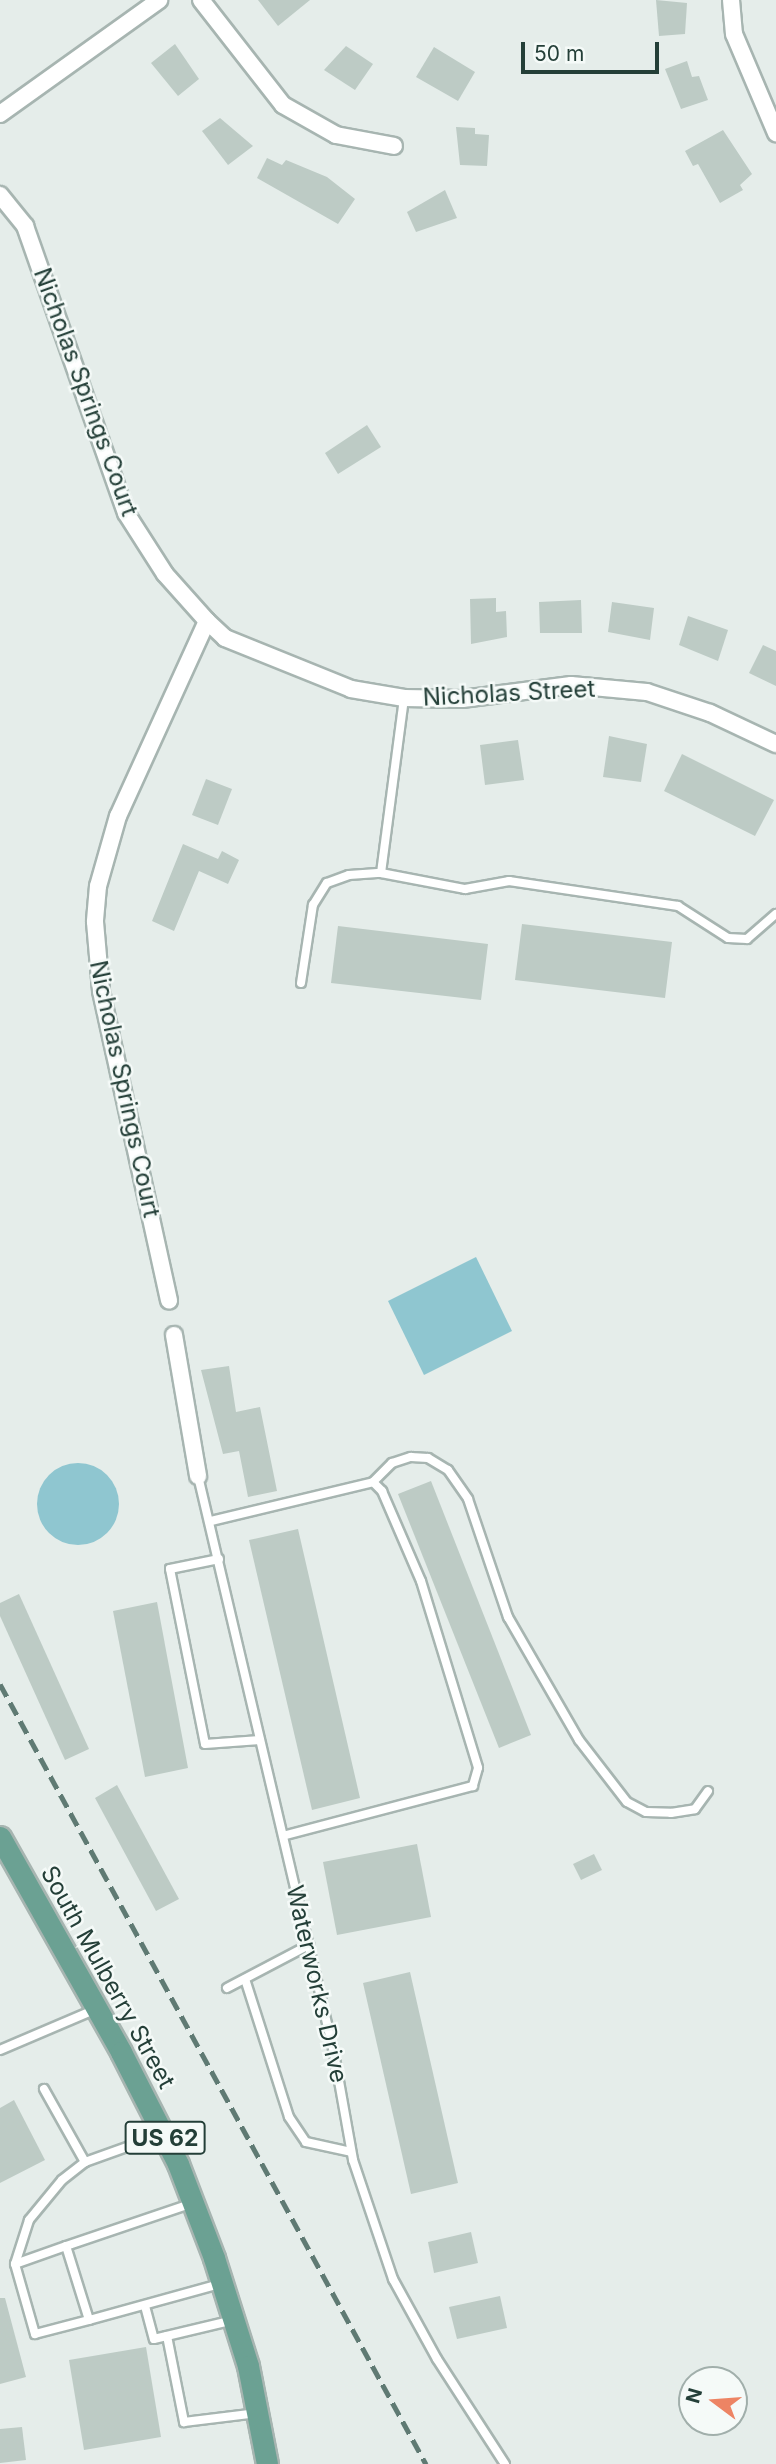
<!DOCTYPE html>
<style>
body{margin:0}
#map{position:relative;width:776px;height:2464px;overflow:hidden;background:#e5edea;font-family:Inter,sans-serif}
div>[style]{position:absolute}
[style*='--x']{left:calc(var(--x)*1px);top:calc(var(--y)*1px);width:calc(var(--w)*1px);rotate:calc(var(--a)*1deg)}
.water>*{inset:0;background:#8fc6d0}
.round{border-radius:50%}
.building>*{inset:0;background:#bdcbc5}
.roads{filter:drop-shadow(2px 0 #a7b5b1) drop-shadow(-2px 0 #a7b5b1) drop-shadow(0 2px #a7b5b1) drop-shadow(0 -2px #a7b5b1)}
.service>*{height:8px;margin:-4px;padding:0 4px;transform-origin:4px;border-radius:4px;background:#fff}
.minor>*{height:16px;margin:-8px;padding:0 8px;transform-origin:8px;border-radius:8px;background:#fff}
.primary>*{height:21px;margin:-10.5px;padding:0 10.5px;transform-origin:10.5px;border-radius:10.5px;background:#6ba193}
.rail>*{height:5px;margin-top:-2.5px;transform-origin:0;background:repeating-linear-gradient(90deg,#5f7a73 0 14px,transparent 0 21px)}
span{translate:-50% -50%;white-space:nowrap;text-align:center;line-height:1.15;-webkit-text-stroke:5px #f5faf8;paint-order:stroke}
.shield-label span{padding:2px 5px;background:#f5faf8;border:2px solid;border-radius:5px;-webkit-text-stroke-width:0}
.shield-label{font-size:23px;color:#243f38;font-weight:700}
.street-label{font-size:24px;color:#243f38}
.north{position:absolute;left:678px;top:2366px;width:70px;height:70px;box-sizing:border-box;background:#f5faf8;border:2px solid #a1afab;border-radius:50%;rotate:286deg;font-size:19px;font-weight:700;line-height:28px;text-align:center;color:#243f38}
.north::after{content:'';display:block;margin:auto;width:24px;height:32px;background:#ed8464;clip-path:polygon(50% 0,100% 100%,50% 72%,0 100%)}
.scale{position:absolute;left:521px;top:42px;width:138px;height:32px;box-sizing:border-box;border:4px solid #243f38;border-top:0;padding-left:9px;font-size:21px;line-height:24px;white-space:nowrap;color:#243f38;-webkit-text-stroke:5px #f5faf8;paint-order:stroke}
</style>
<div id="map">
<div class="water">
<i style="clip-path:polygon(476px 1257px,512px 1331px,424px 1375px,388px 1301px)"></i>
<i class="round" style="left:37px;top:1463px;width:82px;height:82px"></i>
</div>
<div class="building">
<i style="clip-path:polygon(258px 0,310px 0,278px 26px)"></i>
<i style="clip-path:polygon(656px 0,687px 3px,685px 34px,659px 36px)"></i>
<i style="clip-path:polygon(175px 44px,199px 79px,178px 96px,151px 63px)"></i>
<i style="clip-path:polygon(346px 46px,373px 64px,355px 90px,324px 70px)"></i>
<i style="clip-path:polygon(434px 47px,475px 72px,458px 101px,416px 77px)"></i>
<i style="clip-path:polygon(687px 61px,692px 77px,699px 76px,708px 100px,681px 109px,665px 69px)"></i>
<i style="clip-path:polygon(220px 118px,253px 146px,228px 165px,202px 131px)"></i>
<i style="clip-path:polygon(456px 127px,475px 128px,475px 134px,489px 135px,487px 166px,460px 165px)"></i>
<i style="clip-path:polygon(723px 130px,752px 174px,740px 185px,743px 190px,720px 203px,698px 164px,693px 166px,685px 151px)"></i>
<i style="clip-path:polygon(267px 158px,282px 165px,286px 160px,327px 177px,355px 199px,338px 224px,257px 178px)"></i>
<i style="clip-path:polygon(445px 190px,457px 218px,416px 232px,407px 212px)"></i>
<i style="clip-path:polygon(367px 425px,381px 447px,338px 474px,325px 453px)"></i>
<i style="clip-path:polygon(496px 598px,496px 612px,506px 611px,507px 637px,471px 644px,470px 599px)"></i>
<i style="clip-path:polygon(581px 600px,582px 633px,540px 633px,539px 602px)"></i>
<i style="clip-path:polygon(612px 602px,654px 608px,650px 640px,608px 632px)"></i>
<i style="clip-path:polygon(688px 616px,728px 630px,718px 661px,679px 645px)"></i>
<i style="clip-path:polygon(763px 645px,776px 651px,776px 686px,749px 673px)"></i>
<i style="clip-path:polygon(609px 736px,647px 744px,641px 782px,603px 777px)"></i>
<i style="clip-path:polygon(518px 740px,524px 780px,485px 785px,480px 745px)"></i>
<i style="clip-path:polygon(682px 754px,774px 800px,755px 836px,664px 791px)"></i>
<i style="clip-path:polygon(206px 779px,232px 789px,218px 825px,192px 815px)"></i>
<i style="clip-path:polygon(183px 844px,218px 859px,222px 851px,239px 860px,228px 884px,199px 871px,174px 931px,152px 921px)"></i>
<i style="clip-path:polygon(522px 924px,672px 942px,665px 998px,515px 980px)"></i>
<i style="clip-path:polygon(338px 926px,488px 944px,481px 1000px,331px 983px)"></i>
<i style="clip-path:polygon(229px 1366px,236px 1412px,260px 1407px,277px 1491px,248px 1497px,239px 1451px,223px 1454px,201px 1370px)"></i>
<i style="clip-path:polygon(431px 1481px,531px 1735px,499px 1748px,398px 1494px)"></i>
<i style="clip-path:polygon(298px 1529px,360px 1798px,312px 1810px,249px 1540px)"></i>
<i style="clip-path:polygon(19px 1594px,89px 1749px,65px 1760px,0 1616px,0 1603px)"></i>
<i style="clip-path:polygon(157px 1602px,188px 1768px,145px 1777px,113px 1611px)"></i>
<i style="clip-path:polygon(117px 1785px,179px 1899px,156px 1911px,95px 1798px)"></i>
<i style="clip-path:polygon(417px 1844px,431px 1917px,337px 1935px,323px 1862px)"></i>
<i style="clip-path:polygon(594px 1854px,602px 1870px,581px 1880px,573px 1864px)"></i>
<i style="clip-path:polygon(410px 1972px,458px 2183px,411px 2194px,363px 1983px)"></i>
<i style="clip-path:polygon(14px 2100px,45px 2160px,0 2183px,0 2108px)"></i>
<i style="clip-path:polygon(471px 2232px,478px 2263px,434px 2273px,428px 2242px)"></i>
<i style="clip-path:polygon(500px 2296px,507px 2328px,457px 2339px,449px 2307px)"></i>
<i style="clip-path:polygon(0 2298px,5px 2298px,26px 2377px,0 2384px)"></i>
<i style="clip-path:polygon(146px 2347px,161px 2437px,84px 2450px,69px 2360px)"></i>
<i style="clip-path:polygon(22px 2427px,26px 2460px,0 2463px,0 2429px)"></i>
</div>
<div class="roads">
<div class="service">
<i style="--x:381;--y:873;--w:86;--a:10.8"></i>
<i style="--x:465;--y:889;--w:45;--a:-10.3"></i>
<i style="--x:509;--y:881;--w:171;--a:8.4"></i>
<i style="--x:678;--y:906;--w:59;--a:32.6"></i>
<i style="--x:728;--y:938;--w:19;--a:3"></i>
<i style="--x:747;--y:939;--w:38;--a:-41"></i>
<i style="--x:301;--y:983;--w:79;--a:-81.3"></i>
<i style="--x:313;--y:905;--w:26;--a:-58"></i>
<i style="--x:327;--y:883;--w:23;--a:-20"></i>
<i style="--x:349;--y:875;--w:32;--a:-4"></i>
<i style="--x:381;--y:873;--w:177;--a:-82.5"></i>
<i style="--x:198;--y:1476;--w:593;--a:76.74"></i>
<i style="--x:334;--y:2053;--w:109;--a:79.9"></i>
<i style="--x:353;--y:2160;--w:126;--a:71.4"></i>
<i style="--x:393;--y:2279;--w:91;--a:61.2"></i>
<i style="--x:437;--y:2359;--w:125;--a:57.1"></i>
<i style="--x:373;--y:1482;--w:27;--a:-45"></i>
<i style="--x:392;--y:1463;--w:20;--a:-18"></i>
<i style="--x:411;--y:1457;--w:17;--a:3"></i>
<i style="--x:428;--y:1458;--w:23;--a:31"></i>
<i style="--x:448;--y:1470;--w:35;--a:55"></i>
<i style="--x:468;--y:1499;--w:125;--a:71.3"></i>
<i style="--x:508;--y:1617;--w:142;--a:60"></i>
<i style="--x:579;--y:1740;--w:78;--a:52.3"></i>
<i style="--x:627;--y:1802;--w:21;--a:28"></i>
<i style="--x:646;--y:1812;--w:25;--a:2"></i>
<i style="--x:671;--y:1813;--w:24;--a:-9"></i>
<i style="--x:695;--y:1809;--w:22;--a:-54"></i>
<i style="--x:211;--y:1521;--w:167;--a:-13.5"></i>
<i style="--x:373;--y:1482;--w:13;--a:45"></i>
<i style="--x:382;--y:1491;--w:98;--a:66.6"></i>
<i style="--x:421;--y:1581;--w:195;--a:73"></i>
<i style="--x:478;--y:1768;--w:19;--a:106"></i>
<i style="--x:473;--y:1786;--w:196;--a:165.3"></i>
<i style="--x:219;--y:1559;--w:50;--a:168.5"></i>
<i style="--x:170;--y:1569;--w:178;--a:78.7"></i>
<i style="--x:205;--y:1744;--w:55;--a:-4.2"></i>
<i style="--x:245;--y:1979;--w:145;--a:72.3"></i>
<i style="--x:289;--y:2117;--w:30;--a:56"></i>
<i style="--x:306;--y:2142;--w:46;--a:12.5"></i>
<i style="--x:227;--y:1988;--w:93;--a:-27.7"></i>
<i style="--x:0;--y:2050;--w:102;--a:-23.1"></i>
<i style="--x:44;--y:2089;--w:84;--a:60.7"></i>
<i style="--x:193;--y:2203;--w:134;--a:161.3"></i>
<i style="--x:66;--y:2246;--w:77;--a:72.7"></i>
<i style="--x:89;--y:2320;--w:136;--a:-15.4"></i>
<i style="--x:66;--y:2246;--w:54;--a:160.6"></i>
<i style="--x:15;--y:2264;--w:46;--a:-72.3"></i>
<i style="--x:29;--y:2220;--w:52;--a:-50.5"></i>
<i style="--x:62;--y:2180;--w:29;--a:-38"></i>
<i style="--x:85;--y:2162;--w:80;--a:-19.8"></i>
<i style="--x:15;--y:2264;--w:73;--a:74.1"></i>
<i style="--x:35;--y:2334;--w:56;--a:-14.5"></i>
<i style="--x:145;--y:2306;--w:34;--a:75"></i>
<i style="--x:154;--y:2339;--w:82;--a:-13.4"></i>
<i style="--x:167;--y:2336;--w:88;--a:78.8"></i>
<i style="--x:184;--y:2422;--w:74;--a:-7"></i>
</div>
<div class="minor">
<i style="--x:201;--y:0;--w:133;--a:52"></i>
<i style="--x:283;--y:105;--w:61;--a:29.5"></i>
<i style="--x:336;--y:135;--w:59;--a:10.7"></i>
<i style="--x:731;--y:0;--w:34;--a:85"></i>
<i style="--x:734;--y:34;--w:108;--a:67"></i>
<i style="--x:0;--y:114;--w:196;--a:-35.6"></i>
<i style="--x:0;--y:195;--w:40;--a:51"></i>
<i style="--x:25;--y:226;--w:304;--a:70.6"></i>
<i style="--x:126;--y:513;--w:72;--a:57.4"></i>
<i style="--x:165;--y:574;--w:63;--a:48.2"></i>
<i style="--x:207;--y:621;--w:214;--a:114.5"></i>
<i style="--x:118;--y:816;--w:73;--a:105.9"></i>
<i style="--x:98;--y:886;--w:36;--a:95"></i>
<i style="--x:95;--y:922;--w:69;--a:85"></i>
<i style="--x:101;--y:991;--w:317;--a:77.6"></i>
<i style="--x:207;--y:621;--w:25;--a:43"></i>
<i style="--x:225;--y:638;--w:136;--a:22"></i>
<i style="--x:351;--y:689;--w:54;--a:9.6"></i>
<i style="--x:404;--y:698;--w:58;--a:1"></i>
<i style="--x:462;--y:699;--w:110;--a:-7.3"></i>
<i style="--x:571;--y:685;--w:76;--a:5.3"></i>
<i style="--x:647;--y:692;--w:66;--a:18.4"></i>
<i style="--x:710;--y:713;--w:73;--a:25.2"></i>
<i style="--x:174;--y:1335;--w:143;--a:80.3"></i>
</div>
<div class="primary">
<i style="--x:0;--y:1837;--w:247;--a:60.6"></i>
<i style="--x:121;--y:2052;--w:126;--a:63"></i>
<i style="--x:178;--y:2164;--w:101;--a:69"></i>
<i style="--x:214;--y:2258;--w:113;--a:72.5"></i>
<i style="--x:248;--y:2366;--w:100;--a:79"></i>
</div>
</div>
<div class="rail">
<i style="--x:0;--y:1684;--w:889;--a:61.36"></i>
</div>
<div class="shield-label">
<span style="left:165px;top:2138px">US 62</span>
</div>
<div class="street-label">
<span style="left:86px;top:392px;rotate:70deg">Nicholas Springs Court</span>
<span style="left:509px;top:693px;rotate:-3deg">Nicholas Street</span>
<span style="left:125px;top:1089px;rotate:78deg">Nicholas Springs Court</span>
<span style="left:108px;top:1977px;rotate:61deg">South Mulberry Street</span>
<span style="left:317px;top:1984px;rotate:77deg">Waterworks Drive</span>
</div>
<div class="north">N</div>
<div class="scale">50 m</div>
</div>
